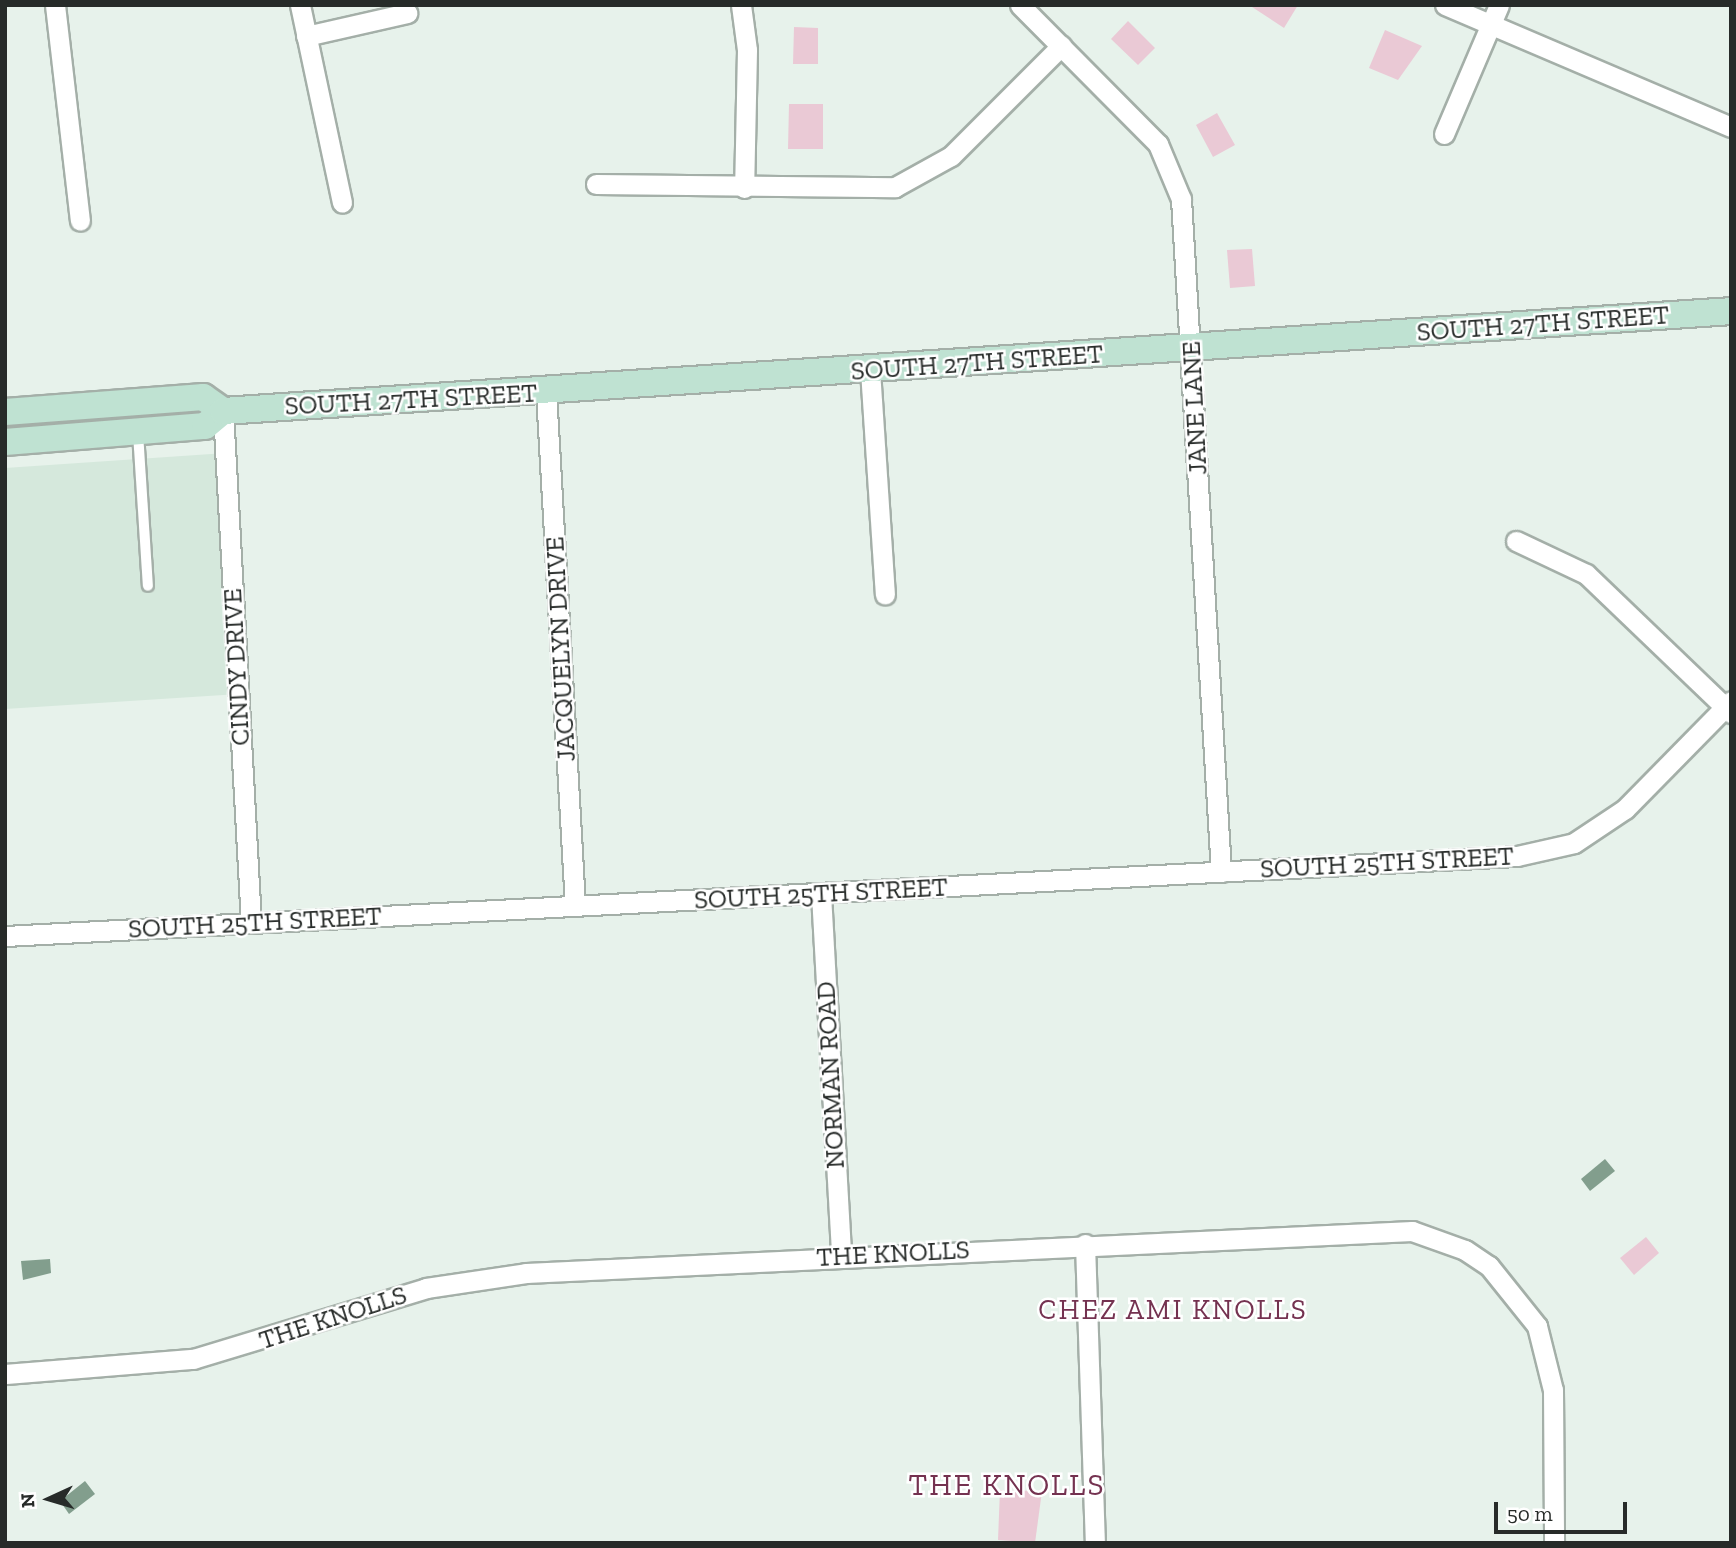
<!DOCTYPE html>
<style>
body{margin:0}
#map{position:relative;width:1736px;height:1548px;overflow:hidden;background:#e7f2eb;font-family:"Zilla Slab",serif}
div>[style]{position:absolute}
[style*='--x']{left:calc(var(--x)*1px);top:calc(var(--y)*1px);width:calc(var(--w)*1px);rotate:calc(var(--a)*1deg)}
.built>*{inset:0;background:#d5e8dc}
.water>*{inset:0;background:#829e8d}
.building>*{inset:0;background:#eac9d5}
.roads{filter:drop-shadow(2px 0 #a4afa8) drop-shadow(-2px 0 #a4afa8) drop-shadow(0 2px #a4afa8) drop-shadow(0 -2px #a4afa8)}
.lane>*{height:10px;margin:-5px;padding:0 5px;transform-origin:5px;border-radius:5px;background:#fff}
.street>*{height:19px;margin:-9.5px;padding:0 9.5px;transform-origin:9.5px;border-radius:9.5px;background:#fff}
.secondary>*{height:26px;margin:-13px;padding:0 13px;transform-origin:13px;border-radius:13px;background:#bfe2d2}
span{translate:-50% -50%;white-space:nowrap;text-align:center;line-height:1.15;-webkit-text-stroke:5px #fff;paint-order:stroke}
.street-label{font-size:26px;color:#272b29}
.neighbourhood-label{font-size:28px;color:#743250;letter-spacing:2px}
.quarter-label{font-size:30px;color:#743250;letter-spacing:2px}
.frame{position:absolute;inset:0;border:7px solid #272b29;pointer-events:none}
.north{position:absolute;left:14px;top:1464px;width:70px;height:70px;-webkit-text-stroke:5px #fff;paint-order:stroke;rotate:266deg;font-size:19px;font-weight:700;line-height:28px;text-align:center;color:#272b29}
.north::after{content:'';display:block;margin:auto;width:24px;height:32px;background:#272b29;clip-path:polygon(50% 0,100% 100%,50% 72%,0 100%)}
.scale{position:absolute;left:1494px;top:1502px;width:133px;height:32px;box-sizing:border-box;border:4px solid #272b29;border-top:0;padding-left:9px;font-size:21px;line-height:24px;white-space:nowrap;color:#272b29;-webkit-text-stroke:5px #fff;paint-order:stroke}
</style>
<div id="map">
<div class="built">
<i style="clip-path:polygon(226px 453px,239px 694px,5px 709px,5px 468px)"></i>
</div>
<div class="water">
<i style="clip-path:polygon(1605px 1159px,1615px 1171px,1590px 1191px,1581px 1179px)"></i>
<i style="clip-path:polygon(50px 1259px,51px 1273px,23px 1280px,21px 1261px)"></i>
<i style="clip-path:polygon(85px 1481px,95px 1494px,69px 1514px,60px 1501px)"></i>
</div>
<div class="building">
<i style="clip-path:polygon(1249px 5px,1298px 5px,1284px 28px)"></i>
<i style="clip-path:polygon(1128px 21px,1155px 48px,1138px 65px,1111px 39px)"></i>
<i style="clip-path:polygon(794px 27px,818px 28px,818px 64px,793px 64px)"></i>
<i style="clip-path:polygon(1385px 30px,1422px 46px,1398px 80px,1369px 68px)"></i>
<i style="clip-path:polygon(789px 104px,823px 104px,823px 149px,788px 149px)"></i>
<i style="clip-path:polygon(1217px 113px,1235px 145px,1213px 157px,1196px 125px)"></i>
<i style="clip-path:polygon(1252px 249px,1255px 286px,1230px 288px,1227px 250px)"></i>
<i style="clip-path:polygon(1646px 1237px,1659px 1253px,1634px 1275px,1620px 1258px)"></i>
<i style="clip-path:polygon(1000px 1490px,1042px 1491px,1035px 1543px,998px 1540px)"></i>
</div>
<div class="roads">
<div class="lane">
<i style="--x:138;--y:433;--w:153;--a:86.3"></i>
</div>
<div class="street">
<i style="--x:55;--y:5;--w:217;--a:83.4"></i>
<i style="--x:300;--y:5;--w:202;--a:78"></i>
<i style="--x:741;--y:5;--w:45;--a:82.4"></i>
<i style="--x:747;--y:50;--w:138;--a:91.2"></i>
<i style="--x:1020;--y:5;--w:196;--a:45.2"></i>
<i style="--x:1158;--y:144;--w:60;--a:67.3"></i>
<i style="--x:1181;--y:199;--w:674;--a:86.6"></i>
<i style="--x:1445;--y:5;--w:311;--a:23.1"></i>
<i style="--x:306;--y:36;--w:104;--a:-12.8"></i>
<i style="--x:1444;--y:134;--w:140;--a:-66.9"></i>
<i style="--x:596;--y:184;--w:299;--a:0.6"></i>
<i style="--x:895;--y:187;--w:64;--a:-29"></i>
<i style="--x:951;--y:156;--w:156;--a:-45"></i>
<i style="--x:870;--y:370;--w:225;--a:86.2"></i>
<i style="--x:546;--y:392;--w:515;--a:86.77"></i>
<i style="--x:223;--y:411;--w:513;--a:86.87"></i>
<i style="--x:1516;--y:541;--w:77;--a:25.2"></i>
<i style="--x:1586;--y:574;--w:201;--a:43.8"></i>
<i style="--x:821;--y:894;--w:364;--a:86.8"></i>
<i style="--x:5;--y:936;--w:1514;--a:-3.03"></i>
<i style="--x:1517;--y:856;--w:58;--a:-12.8"></i>
<i style="--x:1574;--y:843;--w:61;--a:-33.7"></i>
<i style="--x:1625;--y:809;--w:151;--a:-45.5"></i>
<i style="--x:1085;--y:1244;--w:299;--a:88.1"></i>
<i style="--x:5;--y:1374;--w:189;--a:-4.6"></i>
<i style="--x:193;--y:1359;--w:244;--a:-16.9"></i>
<i style="--x:426;--y:1288;--w:101;--a:-8.5"></i>
<i style="--x:526;--y:1273;--w:887;--a:-2.71"></i>
<i style="--x:1412;--y:1231;--w:56;--a:19.7"></i>
<i style="--x:1465;--y:1250;--w:29;--a:34"></i>
<i style="--x:1489;--y:1266;--w:77;--a:51.3"></i>
<i style="--x:1537;--y:1326;--w:66;--a:76"></i>
<i style="--x:1553;--y:1390;--w:153;--a:89.6"></i>
</div>
<div class="secondary">
<i style="--x:5;--y:412;--w:199;--a:-4.3"></i>
<i style="--x:203;--y:397;--w:24;--a:35"></i>
<i style="--x:5;--y:442;--w:201;--a:-4.6"></i>
<i style="--x:205;--y:426;--w:23;--a:-40"></i>
<i style="--x:223;--y:411;--w:1511;--a:-3.79"></i>
</div>
</div>
<div class="street-label">
<span style="left:1543px;top:324px;rotate:-4deg">SOUTH 27TH STREET</span>
<span style="left:977px;top:363px;rotate:-4deg">SOUTH 27TH STREET</span>
<span style="left:411px;top:400px;rotate:-3deg">SOUTH 27TH STREET</span>
<span style="left:1195px;top:408px;rotate:-93deg">JANE LANE</span>
<span style="left:561px;top:649px;rotate:-93deg">JACQUELYN DRIVE</span>
<span style="left:237px;top:667px;rotate:-93deg">CINDY DRIVE</span>
<span style="left:1387px;top:863px;rotate:-3deg">SOUTH 25TH STREET</span>
<span style="left:821px;top:894px;rotate:-3deg">SOUTH 25TH STREET</span>
<span style="left:255px;top:923px;rotate:-3deg">SOUTH 25TH STREET</span>
<span style="left:831px;top:1075px;rotate:-93deg">NORMAN ROAD</span>
<span style="left:893px;top:1254px;rotate:-3deg">THE KNOLLS</span>
<span style="left:333px;top:1318px;rotate:-18deg">THE KNOLLS</span>
</div>
<div class="neighbourhood-label">
<span style="left:1173px;top:1310px">CHEZ AMI KNOLLS</span>
</div>
<div class="quarter-label">
<span style="left:1007px;top:1485px">THE KNOLLS</span>
</div>
<div class="frame"></div>
<div class="north">N</div>
<div class="scale">50 m</div>
</div>
